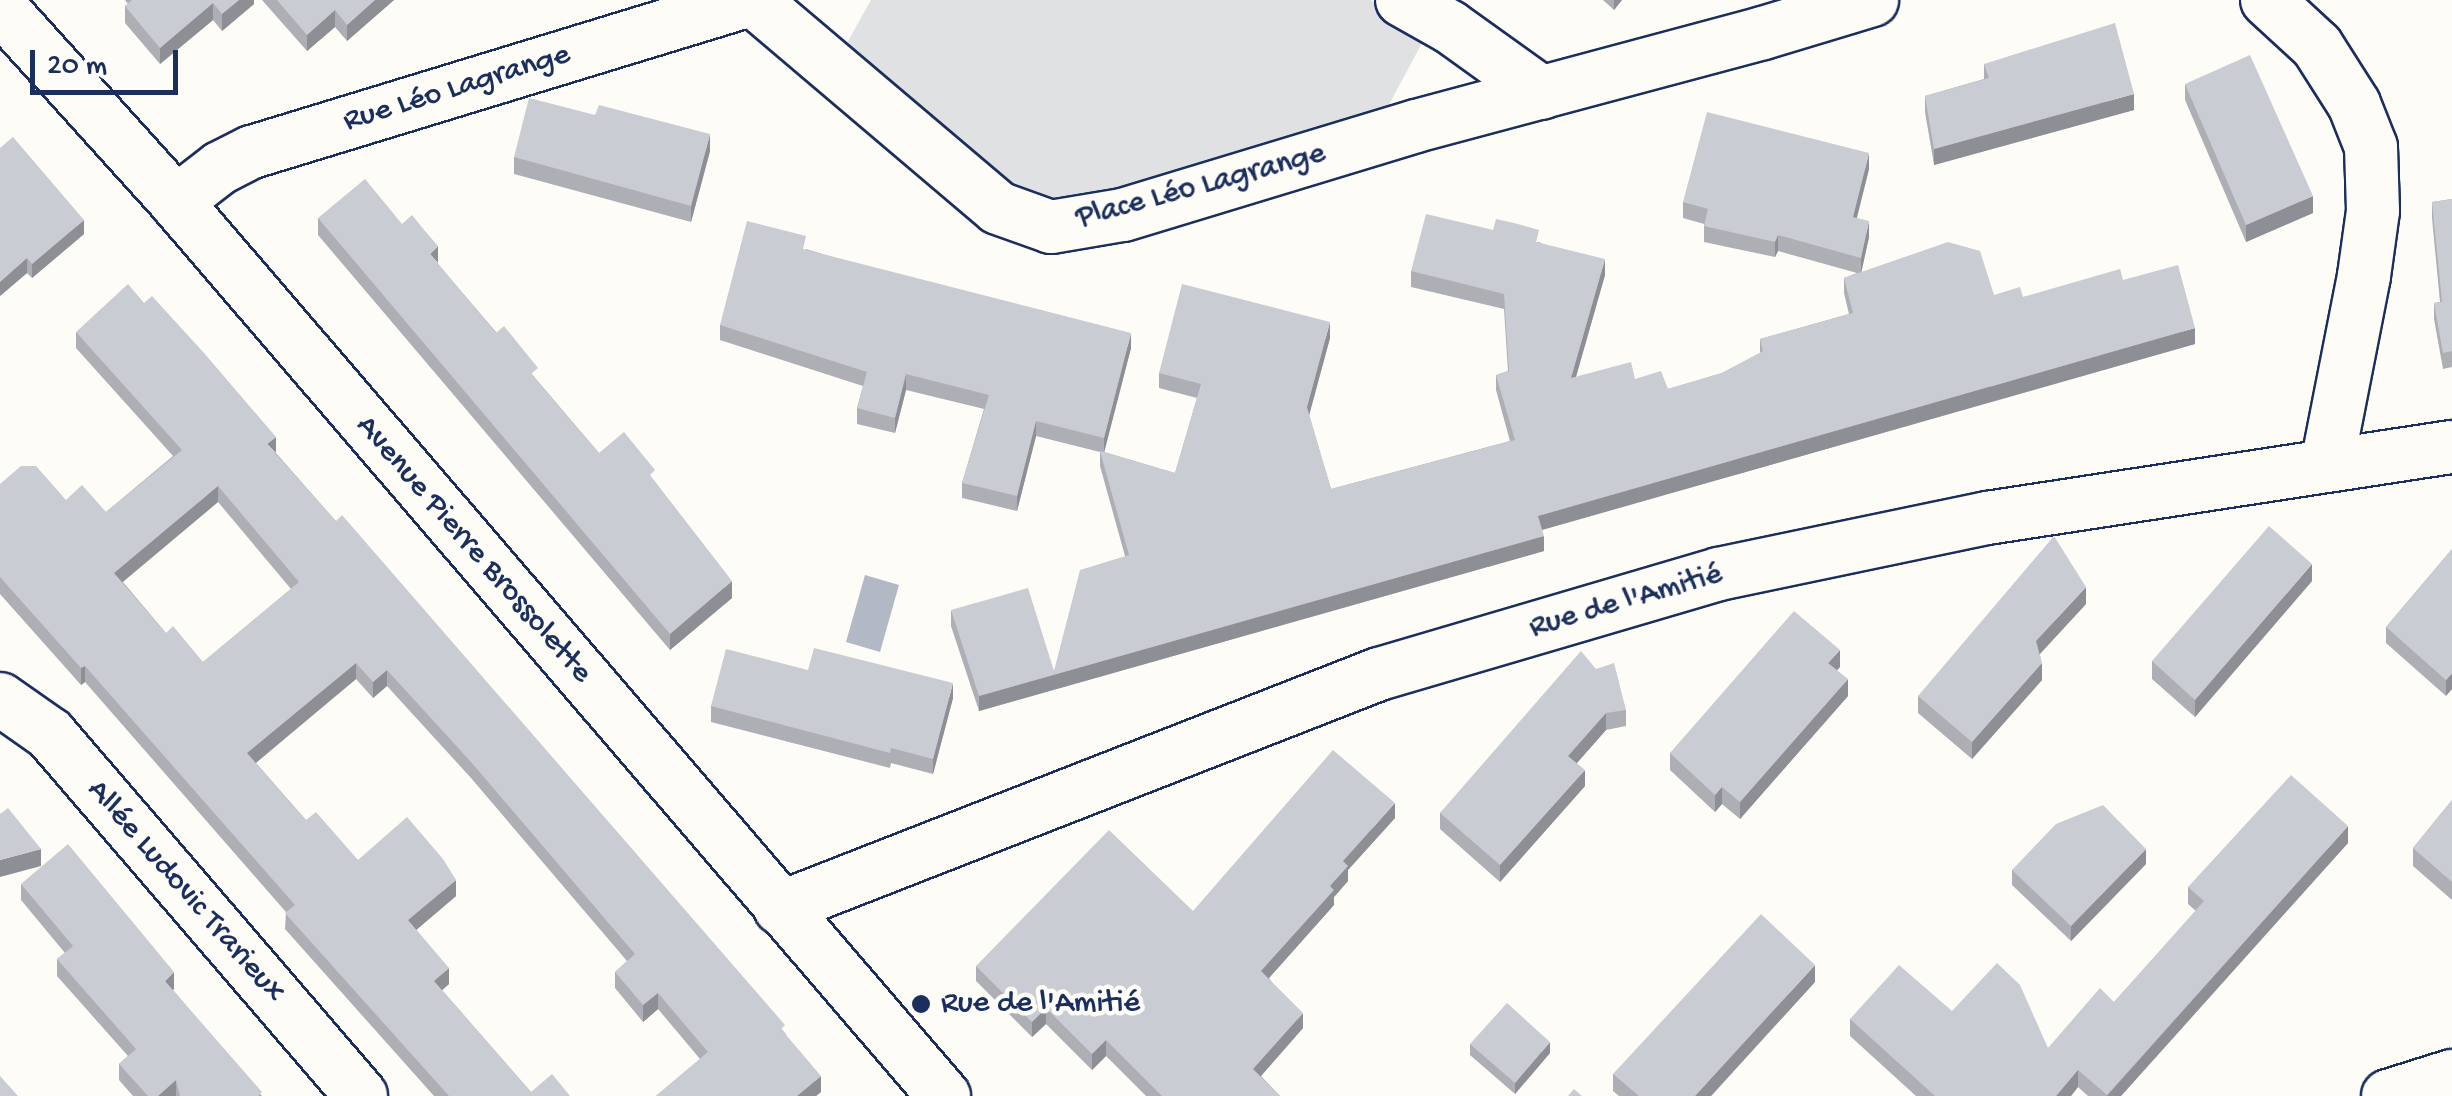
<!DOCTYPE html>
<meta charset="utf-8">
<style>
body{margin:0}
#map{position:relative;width:2452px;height:1096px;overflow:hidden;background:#fdfcf7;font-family:"Gochi Hand",sans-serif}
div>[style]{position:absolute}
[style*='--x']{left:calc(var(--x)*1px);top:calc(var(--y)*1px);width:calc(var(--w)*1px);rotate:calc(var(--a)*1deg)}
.green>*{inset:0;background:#e0e1e3}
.water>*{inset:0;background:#b3b8c5}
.roads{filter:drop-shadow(2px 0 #1b2f5e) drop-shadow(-2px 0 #1b2f5e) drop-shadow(0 2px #1b2f5e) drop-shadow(0 -2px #1b2f5e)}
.minor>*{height:52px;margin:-26px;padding:0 26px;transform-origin:26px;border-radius:26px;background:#fdfcf7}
.wall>*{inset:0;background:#adafb5}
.shaded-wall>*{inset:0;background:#8d8f94}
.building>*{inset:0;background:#c9ccd3}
.dots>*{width:28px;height:28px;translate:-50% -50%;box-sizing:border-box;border:5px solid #fdfcf7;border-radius:50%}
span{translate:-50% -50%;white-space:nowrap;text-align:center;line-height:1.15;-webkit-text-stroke:9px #fdfcf7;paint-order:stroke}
.street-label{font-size:32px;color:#1b2f5e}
.poi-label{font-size:32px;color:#1b2f5e}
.left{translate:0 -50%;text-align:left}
.scale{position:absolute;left:30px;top:50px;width:148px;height:45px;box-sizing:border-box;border:5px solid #1b2f5e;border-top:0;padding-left:12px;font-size:30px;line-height:35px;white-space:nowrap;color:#1b2f5e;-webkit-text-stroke:8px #fdfcf7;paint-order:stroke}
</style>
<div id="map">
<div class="green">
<i style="clip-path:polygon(871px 0,1371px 0,1428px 32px,1385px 112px,1107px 203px,1032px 201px,838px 59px)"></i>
</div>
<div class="water">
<i style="clip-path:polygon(865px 575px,899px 585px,880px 652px,846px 642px)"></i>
</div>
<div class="roads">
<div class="minor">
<i style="--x:753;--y:0;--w:321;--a:40.3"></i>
<i style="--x:998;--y:208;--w:56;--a:19.7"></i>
<i style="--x:1051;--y:227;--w:73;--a:-9.5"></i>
<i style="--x:1123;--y:215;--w:306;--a:-16.9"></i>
<i style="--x:1416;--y:126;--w:359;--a:-15"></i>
<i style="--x:1763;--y:33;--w:114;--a:-16.8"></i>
<i style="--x:1402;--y:0;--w:55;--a:29.4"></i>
<i style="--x:1450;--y:27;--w:113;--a:35.7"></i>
<i style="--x:2267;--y:0;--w:68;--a:42.6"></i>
<i style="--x:2317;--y:46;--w:69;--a:57.5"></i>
<i style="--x:2354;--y:104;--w:46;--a:68.4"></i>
<i style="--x:2371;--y:147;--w:64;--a:88.2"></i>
<i style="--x:2373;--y:211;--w:66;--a:97.9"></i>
<i style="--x:2364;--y:276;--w:193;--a:101.1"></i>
<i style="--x:0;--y:7;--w:263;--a:47.9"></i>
<i style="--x:176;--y:202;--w:1179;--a:49.34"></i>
<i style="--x:176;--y:202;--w:56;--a:-37.7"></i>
<i style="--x:220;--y:168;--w:36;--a:-27"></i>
<i style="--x:252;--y:152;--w:521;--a:-16.97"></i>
<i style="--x:0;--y:699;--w:61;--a:35"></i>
<i style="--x:50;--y:734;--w:477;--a:49.3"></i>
<i style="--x:780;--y:908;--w:643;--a:-21.34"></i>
<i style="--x:1379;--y:674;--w:354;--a:-16.4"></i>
<i style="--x:1719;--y:574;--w:274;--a:-11.8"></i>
<i style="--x:1987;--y:518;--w:470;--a:-8.7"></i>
<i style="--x:2388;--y:1096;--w:67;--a:-17.4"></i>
</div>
</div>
<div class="wall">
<i style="clip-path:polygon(125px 0,254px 0,254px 4px,222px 31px,213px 20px,160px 64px,125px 23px,125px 6px,128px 4px)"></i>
<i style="clip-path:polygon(262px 0,394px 0,347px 41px,335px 27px,307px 51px)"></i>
<i style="clip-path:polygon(1603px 0,1622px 0,1614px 10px)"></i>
<i style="clip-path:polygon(1984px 64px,2134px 110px,1934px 165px,1925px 112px,1925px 96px,1984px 79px)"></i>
<i style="clip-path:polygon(2185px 84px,2313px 213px,2246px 242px,2185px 100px)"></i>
<i style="clip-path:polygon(0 148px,84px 234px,32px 278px,27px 273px,0 296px)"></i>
<i style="clip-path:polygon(710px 151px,691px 222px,514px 174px,514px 157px)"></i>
<i style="clip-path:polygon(1869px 169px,1857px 218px,1869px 237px,1861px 272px,1994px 295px,2023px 297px,2123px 280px,2195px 344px,1542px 530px,1544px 551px,979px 711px,951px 626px,951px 610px,1054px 671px,1125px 556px,1100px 466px,1100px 452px,1036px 436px,1017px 511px,962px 498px,962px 483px,984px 409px,906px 390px,895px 433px,857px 424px,857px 408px,863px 386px,720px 340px,720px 325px,806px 249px,1131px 348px,1104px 452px,1175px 473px,1197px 398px,1159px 388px,1159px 373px,1330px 338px,1309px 415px,1331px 489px,1510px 441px,1496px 390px,1496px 375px,1508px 371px,1504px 309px,1411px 287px,1411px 271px,1539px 242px,1605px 275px,1576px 377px,1635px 379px,1668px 389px,1722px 373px,1760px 353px,1760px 339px,1849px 314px,1844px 293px,1844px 278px,1857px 273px,1778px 251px,1775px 257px,1704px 242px,1704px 224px,1683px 218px,1683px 202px)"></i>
<i style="clip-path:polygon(2452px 199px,2452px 367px,2443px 369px,2434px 319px,2434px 303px,2440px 302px,2432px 218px,2432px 202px)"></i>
<i style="clip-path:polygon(318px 218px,437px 263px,599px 453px,655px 482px,732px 598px,670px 650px,318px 235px)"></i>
<i style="clip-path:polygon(evenodd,76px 332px,276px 453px,785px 1033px,821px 1092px,816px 1096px,656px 1096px,700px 1059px,658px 1009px,643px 1022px,615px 988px,615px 972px,627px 961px,471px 778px,387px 686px,373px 698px,356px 679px,256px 763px,306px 820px,358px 860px,456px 896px,416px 930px,449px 984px,442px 990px,531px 1092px,570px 1096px,434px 1096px,285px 929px,286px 912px,85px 682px,81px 685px,0 594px,0 484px,66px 500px,106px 512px,173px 456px,76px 348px,76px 332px,218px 502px,291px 589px,203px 662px,166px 633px,123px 582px,218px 502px)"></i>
<i style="clip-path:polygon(2452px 549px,2446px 696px,2386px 643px,2386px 627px)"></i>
<i style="clip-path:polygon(2312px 581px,2195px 717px,2152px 679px,2152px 661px)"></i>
<i style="clip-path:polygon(2086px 604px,2040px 654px,2042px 680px,1972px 759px,1918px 713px,1918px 696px)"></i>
<i style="clip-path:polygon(1840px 667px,1837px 670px,1848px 696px,1740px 819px,1722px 804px,1715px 812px,1670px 770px,1670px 753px)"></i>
<i style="clip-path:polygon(1596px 669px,1626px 710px,1626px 726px,1606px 730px,1577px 763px,1585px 786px,1500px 882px,1440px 829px,1440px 813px)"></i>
<i style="clip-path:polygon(808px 670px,953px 698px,933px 774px,891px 763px,890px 768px,711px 722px,711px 706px)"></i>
<i style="clip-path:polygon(2452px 800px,2452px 900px,2413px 866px,2413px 848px)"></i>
<i style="clip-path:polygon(1395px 818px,1348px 870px,1348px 881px,1334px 897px,1334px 905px,1269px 978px,1303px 1028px,1261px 1076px,1280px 1096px,1146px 1096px,1106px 1056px,1092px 1070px,1046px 1024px,1032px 1037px,976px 981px,976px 966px,1193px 911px)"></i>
<i style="clip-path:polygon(2348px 843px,2121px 1096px,2088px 1096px,2078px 1087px,2071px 1096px,1916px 1096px,1850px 1036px,1850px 1019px,1952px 1011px,2048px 1048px,2114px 1002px,2196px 911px,2188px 904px,2188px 887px)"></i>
<i style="clip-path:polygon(2146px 864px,2071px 941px,2012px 885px,2012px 870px)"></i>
<i style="clip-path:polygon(21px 884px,174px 989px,173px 990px,262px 1096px,133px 1096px,119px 1080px,119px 1064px,128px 1056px,57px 976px,57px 959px,65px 953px,21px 900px)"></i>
<i style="clip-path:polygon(1815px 982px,1711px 1096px,1619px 1096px,1613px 1091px,1613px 1074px)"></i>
<i style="clip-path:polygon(1470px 1044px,1550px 1053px,1515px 1094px,1470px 1055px)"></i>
</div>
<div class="shaded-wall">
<i style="clip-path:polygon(239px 0,254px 0,254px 4px,222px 31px,222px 14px)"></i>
<i style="clip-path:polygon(375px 0,394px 0,347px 41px,347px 25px)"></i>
<i style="clip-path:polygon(1614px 0,1622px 0,1614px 10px)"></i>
<i style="clip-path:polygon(213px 3px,213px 20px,160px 64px,160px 48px)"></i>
<i style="clip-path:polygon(335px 10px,335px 27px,307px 51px,307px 35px)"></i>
<i style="clip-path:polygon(2134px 94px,2134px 110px,1934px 165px,1934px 149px)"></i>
<i style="clip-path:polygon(710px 134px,710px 151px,691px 222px,691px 206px)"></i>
<i style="clip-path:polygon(1869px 153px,1869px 169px,1853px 232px,1853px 217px)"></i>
<i style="clip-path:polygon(2313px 196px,2313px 213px,2246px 242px,2246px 225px)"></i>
<i style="clip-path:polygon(84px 220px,84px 234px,32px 278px,32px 264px)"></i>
<i style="clip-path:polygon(1869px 221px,1869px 237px,1861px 274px,1861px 258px)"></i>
<i style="clip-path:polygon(1778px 235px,1778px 251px,1775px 257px,1775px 242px)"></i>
<i style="clip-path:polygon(438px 246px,438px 263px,430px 254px)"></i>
<i style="clip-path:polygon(27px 258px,27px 273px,0 296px,0 282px)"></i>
<i style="clip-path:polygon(1605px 259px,1605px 275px,1571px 394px,1571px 378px)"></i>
<i style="clip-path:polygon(1330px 322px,1330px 338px,1307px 423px,1307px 407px)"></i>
<i style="clip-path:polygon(2195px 328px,2195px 344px,1538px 531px,1538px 516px)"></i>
<i style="clip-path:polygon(1131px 333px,1131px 348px,1104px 453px,1104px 438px)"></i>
<i style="clip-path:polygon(906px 374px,906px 390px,895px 433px,895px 418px)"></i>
<i style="clip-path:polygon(1036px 421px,1036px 436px,1017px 511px,1017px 496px)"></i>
<i style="clip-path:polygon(276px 437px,276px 453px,267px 444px)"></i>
<i style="clip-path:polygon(218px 486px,218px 502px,114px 589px,114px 573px)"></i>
<i style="clip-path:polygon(1544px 536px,1544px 551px,979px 711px,979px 696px)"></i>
<i style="clip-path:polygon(2312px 564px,2312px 581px,2195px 717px,2195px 700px)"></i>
<i style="clip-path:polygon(732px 581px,732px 598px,670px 650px,670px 634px)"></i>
<i style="clip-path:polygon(2086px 587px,2086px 604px,2036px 658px,2036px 641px)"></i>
<i style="clip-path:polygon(1840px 650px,1840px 667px,1828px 680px,1828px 663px)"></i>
<i style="clip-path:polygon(356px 663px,356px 679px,247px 770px,247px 753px)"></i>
<i style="clip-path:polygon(2042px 663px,2042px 680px,1972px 759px,1972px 742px)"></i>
<i style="clip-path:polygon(85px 666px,85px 682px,81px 685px,81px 668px)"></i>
<i style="clip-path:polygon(387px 670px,387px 686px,373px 698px,373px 682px)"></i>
<i style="clip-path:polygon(2452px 673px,2452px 689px,2446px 696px,2446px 680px)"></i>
<i style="clip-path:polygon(1848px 679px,1848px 696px,1740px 819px,1740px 802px)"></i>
<i style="clip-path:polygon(953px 683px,953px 698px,933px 774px,933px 759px)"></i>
<i style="clip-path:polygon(1606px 713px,1606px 730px,1568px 773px,1568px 756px)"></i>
<i style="clip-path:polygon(1585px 770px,1585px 786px,1500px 882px,1500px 865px)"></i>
<i style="clip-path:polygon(1722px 787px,1722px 804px,1715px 812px,1715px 795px)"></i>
<i style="clip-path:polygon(1395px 803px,1395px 818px,1348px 870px,1348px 881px,1334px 897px,1334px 905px,1261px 987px,1261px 971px,1330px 886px,1343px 861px)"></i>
<i style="clip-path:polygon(2348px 826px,2348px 843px,2121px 1096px,2107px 1096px)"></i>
<i style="clip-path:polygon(41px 849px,41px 866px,0 877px,0 860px)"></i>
<i style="clip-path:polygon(2146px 849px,2146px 864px,2071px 941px,2071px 926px)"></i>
<i style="clip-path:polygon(456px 880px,456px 896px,408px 937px,408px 920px)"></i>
<i style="clip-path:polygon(1815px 965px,1815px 982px,1711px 1096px,1695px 1096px)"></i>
<i style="clip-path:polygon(449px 968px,449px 984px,434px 997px,434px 981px)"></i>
<i style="clip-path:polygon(174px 972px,174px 989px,165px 997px,165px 981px)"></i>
<i style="clip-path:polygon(658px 993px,658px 1009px,643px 1022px,643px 1005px)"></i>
<i style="clip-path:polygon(1046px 1008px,1046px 1024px,1032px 1037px,1032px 1022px)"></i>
<i style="clip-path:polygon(1303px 1013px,1303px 1028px,1253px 1085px,1253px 1069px)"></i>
<i style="clip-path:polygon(1106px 1040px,1106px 1056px,1092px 1070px,1092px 1054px)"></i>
<i style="clip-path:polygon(1550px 1042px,1550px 1053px,1515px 1094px,1515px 1083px)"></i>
<i style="clip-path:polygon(2078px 1070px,2078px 1087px,2071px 1096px,2056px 1096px)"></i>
<i style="clip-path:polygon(821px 1076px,821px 1092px,816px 1096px,797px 1096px)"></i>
<i style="clip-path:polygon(176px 1080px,176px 1096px,158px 1096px)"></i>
</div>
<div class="building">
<i style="clip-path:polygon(132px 0,239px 0,222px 14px,213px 3px,160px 48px,125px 6px)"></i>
<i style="clip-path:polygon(277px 0,375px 0,347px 25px,335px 10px,307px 35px)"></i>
<i style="clip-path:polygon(2115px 23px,2134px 94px,1934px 149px,1925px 96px,1989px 78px,1984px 64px)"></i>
<i style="clip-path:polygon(2250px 55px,2313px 196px,2246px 225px,2185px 84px)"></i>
<i style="clip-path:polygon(529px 98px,595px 115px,599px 105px,710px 134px,691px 206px,514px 157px)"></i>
<i style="clip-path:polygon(1707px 112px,1869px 153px,1853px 217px,1869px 221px,1861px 258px,1778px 235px,1775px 242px,1704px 226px,1708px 209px,1683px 202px)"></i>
<i style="clip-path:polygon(13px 137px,84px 220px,32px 264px,27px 258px,0 282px,0 148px)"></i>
<i style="clip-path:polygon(365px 179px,402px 224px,412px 215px,425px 231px,438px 246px,430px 254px,496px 333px,504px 326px,538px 368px,531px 374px,599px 453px,624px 432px,655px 470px,650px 475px,732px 581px,670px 634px,318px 218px)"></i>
<i style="clip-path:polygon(2452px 199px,2452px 351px,2443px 353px,2434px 303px,2442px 302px,2432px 202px)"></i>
<i style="clip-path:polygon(1426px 214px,1493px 230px,1496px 219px,1518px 224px,1539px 230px,1536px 242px,1605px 259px,1571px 378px,1631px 362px,1635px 379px,1661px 371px,1668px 389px,1722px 373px,1763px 351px,1760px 339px,1853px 313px,1844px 278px,1948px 242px,1980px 251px,1994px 295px,2020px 287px,2023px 297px,2120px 269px,2123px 280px,2178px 265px,2195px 328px,1538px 516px,1544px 536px,979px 696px,951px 610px,1028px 588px,1054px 671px,1080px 570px,1129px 555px,1100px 451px,1175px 473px,1201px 384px,1159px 373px,1182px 284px,1330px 322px,1307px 407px,1331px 489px,1515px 440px,1496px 375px,1509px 371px,1504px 294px,1411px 271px)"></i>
<i style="clip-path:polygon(747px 221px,806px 236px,803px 249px,1131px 333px,1104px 438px,1036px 421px,1017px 496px,962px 483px,989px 395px,906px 374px,895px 418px,857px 408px,867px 372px,720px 325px)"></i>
<i style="clip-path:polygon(evenodd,128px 284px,144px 303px,152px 296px,204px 353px,276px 437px,267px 444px,336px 521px,342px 515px,785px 1025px,781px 1029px,821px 1076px,797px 1096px,656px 1096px,708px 1052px,658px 993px,643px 1005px,615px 972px,635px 954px,471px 762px,387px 670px,373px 682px,356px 663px,247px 753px,306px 820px,316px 812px,358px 860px,407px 817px,443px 859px,456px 880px,408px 920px,449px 968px,434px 981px,531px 1092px,552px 1074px,570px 1096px,449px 1096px,285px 913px,295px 905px,85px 666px,81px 668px,0 577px,0 484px,21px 466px,36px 466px,66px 500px,82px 485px,106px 512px,182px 450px,76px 332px,128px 284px,218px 486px,299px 582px,203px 662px,173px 626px,166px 633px,114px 573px,218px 486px)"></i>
<i style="clip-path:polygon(2269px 526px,2312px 564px,2195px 700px,2152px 661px)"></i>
<i style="clip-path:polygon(2054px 536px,2086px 587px,2036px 641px,2042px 663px,1972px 742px,1918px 696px)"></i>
<i style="clip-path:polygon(2452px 549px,2452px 673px,2446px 680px,2386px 627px)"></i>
<i style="clip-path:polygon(1794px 611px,1840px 650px,1828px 663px,1848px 679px,1740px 802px,1722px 787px,1715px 795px,1670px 753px)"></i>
<i style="clip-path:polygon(814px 648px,953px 683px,933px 759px,891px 748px,890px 753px,711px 706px,726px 649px,808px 670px)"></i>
<i style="clip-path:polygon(1581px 651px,1596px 669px,1614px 663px,1626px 710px,1606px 713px,1568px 756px,1585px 770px,1500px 865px,1440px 813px)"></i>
<i style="clip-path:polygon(1333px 750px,1395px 803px,1343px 861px,1348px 866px,1330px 886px,1334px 890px,1261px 971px,1303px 1013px,1253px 1069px,1280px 1096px,1162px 1096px,1106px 1040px,1092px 1054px,1046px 1008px,1032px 1022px,976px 966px,1109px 830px,1193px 911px)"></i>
<i style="clip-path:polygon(2291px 775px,2348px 826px,2107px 1095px,2078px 1070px,2056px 1096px,1935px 1096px,1850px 1019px,1899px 965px,1952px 1011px,1997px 963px,2020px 985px,2048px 1048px,2100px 988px,2114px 1002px,2204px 901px,2188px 887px)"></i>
<i style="clip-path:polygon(2452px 800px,2452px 882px,2413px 848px)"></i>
<i style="clip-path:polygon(2103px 805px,2146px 849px,2071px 926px,2012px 870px,2056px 824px)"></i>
<i style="clip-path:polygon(8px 808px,41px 849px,0 860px,0 814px)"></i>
<i style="clip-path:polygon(68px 844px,174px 972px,165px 981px,262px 1092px,258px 1096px,180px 1096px,176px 1080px,158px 1096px,148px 1096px,119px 1064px,136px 1049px,57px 959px,73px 946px,21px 884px)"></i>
<i style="clip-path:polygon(1761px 914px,1815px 965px,1695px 1096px,1639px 1096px,1613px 1074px)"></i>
<i style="clip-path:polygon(1507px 1003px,1550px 1042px,1515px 1083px,1470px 1044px)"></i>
<i style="clip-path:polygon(0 1076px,18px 1096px,0 1096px)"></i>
<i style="clip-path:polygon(1574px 1089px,1582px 1096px,1568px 1096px)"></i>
</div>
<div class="dots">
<i style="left:921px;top:1004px;background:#1b2f5e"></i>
</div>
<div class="street-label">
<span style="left:457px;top:89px;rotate:-17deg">Rue Léo Lagrange</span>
<span style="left:1201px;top:187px;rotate:-15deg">Place Léo Lagrange</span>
<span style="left:473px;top:550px;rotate:49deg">Avenue Pierre Brossolette</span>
<span style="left:1626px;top:602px;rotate:-16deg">Rue de l'Amitié</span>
<span style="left:185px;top:892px;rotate:49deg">Allée Ludovic Trarieux</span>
</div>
<div class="poi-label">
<span class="left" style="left:941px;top:1004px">Rue de l'Amitié</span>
</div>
<div class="scale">20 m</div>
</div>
